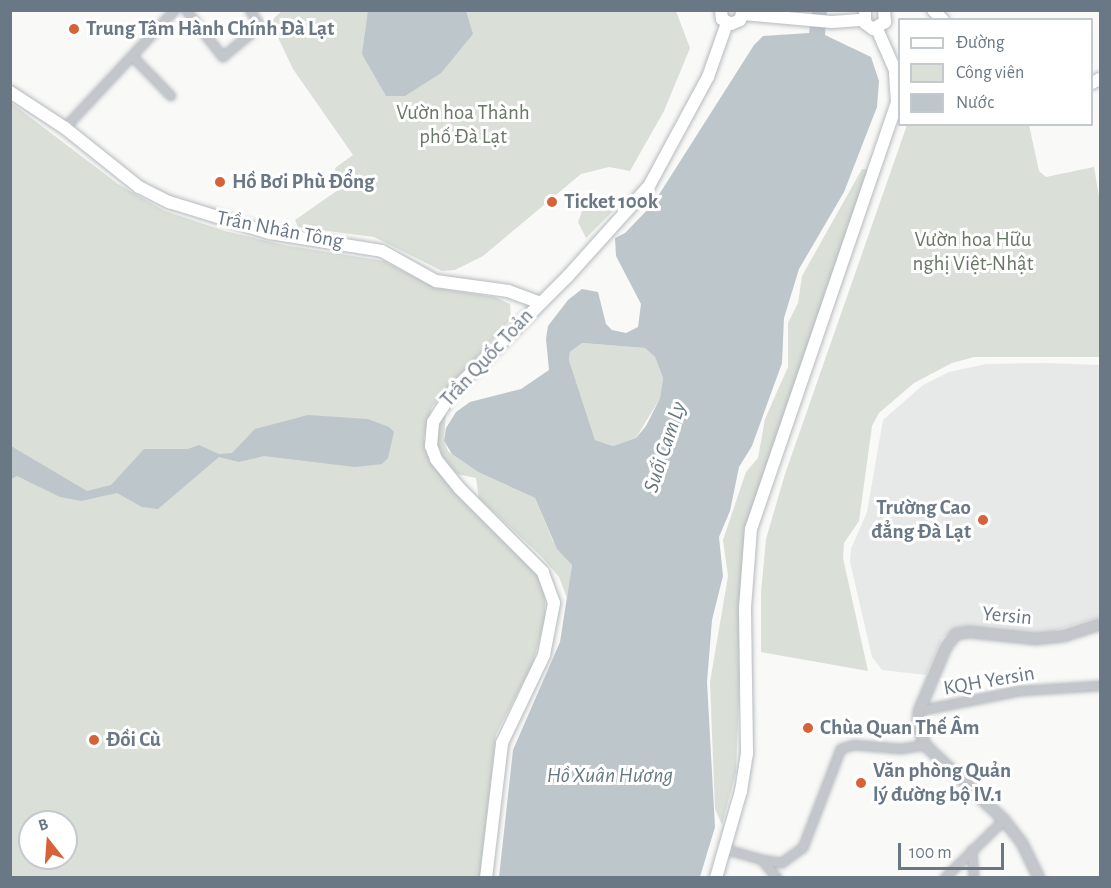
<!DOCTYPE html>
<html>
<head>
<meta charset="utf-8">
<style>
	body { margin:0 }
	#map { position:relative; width:1111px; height:888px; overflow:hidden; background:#f9f9f7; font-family:"Alegreya Sans",sans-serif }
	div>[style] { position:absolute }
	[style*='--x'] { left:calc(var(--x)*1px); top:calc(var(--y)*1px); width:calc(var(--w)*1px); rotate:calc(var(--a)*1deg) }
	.built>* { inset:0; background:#e7e8e8 }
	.green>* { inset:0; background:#dadfd8 }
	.water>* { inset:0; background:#bdc6cb }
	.roads { filter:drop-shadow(0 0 2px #b5babf) drop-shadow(0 0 2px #b5babf) }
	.minor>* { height:8px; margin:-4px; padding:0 4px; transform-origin:4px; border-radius:4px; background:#c3c6ca }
	.tertiary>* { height:10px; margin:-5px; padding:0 5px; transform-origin:5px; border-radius:5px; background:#c3c6ca }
	.secondary>* { height:12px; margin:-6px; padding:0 6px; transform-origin:6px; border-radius:6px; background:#fff }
	.dots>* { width:16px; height:16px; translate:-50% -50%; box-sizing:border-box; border:3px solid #fff; border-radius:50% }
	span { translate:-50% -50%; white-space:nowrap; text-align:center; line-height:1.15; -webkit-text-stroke:6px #fff; paint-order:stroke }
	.poi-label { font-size:21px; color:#6a7886; font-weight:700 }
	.left { translate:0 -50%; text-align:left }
	.right { translate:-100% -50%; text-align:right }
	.park-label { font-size:21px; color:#677864 }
	.street-label { font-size:21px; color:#6a7886 }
	.water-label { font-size:22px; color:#667881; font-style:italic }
	.frame { position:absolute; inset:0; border:12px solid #6a7886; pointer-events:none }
	.legend { position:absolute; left:898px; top:18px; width:195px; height:108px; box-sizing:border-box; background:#fff; border:2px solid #c3c9cf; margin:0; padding:8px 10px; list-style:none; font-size:18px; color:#6a7886 }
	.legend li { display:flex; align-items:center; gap:12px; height:30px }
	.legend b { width:30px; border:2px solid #c3c9cf }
	.north { position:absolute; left:18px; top:810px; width:60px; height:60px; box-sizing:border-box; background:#fff; border:2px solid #c3c9cf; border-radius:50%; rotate:343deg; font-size:16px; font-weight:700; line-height:24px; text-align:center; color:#6a7886 }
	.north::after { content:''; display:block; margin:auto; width:21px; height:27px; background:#d86237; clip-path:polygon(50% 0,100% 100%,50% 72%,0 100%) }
	.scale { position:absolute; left:898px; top:843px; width:106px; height:27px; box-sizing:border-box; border:3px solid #6a7886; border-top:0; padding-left:8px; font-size:18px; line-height:21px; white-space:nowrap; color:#6a7886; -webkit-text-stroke:4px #fff; paint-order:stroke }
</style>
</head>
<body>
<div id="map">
	<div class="built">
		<div style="clip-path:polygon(1046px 363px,1100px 365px,1100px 617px,1043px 634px,957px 628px,942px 638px,926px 675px,882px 670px,872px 657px,850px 562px,851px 549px,867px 512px,883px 420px,923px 385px,949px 372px,986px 364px)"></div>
	</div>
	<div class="green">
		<div style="clip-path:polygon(283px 10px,676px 11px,690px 48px,664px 111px,630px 171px,609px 167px,581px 174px,483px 256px,455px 270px,442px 271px,374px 237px,298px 227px,295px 220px,338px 190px,335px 168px,353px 155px,293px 69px,273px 27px,273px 19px)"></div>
		<div style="clip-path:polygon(evenodd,10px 102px,118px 184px,165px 211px,225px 231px,284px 245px,384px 261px,436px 288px,495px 297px,510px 304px,511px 319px,432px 407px,424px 438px,432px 463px,446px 482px,540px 577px,545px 588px,545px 620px,532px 666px,496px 734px,480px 877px,11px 877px,10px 102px,30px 822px,66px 822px,66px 858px,30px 858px,30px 822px)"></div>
		<div style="clip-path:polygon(907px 125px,1029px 125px,1039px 171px,1046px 177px,1094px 167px,1100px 202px,1100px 357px,974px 357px,952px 363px,914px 383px,879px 413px,872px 426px,859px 521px,844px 543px,843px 558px,868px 671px,761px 652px,761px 593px,766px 539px,785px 474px)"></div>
		<div style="clip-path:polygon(862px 169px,871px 170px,744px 568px,736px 772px,722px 825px,715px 809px,710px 682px,728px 576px,723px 540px,746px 472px,758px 458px,765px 419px,788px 367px,788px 323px,798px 303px,802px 276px)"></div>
		<div style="clip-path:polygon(597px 200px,614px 201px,614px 210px,586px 238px,578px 222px,582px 211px)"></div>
		<div style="clip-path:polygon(582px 343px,645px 348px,655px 357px,663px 378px,660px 398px,636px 438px,613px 446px,595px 440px,569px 360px,570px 352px)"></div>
		<div style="clip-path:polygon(446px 411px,444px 441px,448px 451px,478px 472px,535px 498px,553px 541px,572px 565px,567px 598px,559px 577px,542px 557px,479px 498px,476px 478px,457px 474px,442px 456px,436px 441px,439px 421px)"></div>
	</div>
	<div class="water">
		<div style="clip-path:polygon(368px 11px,466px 11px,473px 34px,441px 73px,405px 96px,386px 96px,362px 54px)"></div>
		<div style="clip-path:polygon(evenodd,812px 11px,827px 11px,825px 35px,871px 57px,879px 81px,877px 107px,844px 192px,799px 269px,784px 318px,782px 363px,752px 446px,739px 467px,730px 511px,719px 537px,723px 576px,712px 620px,707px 682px,715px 827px,700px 877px,499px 877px,513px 750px,560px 642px,572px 565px,557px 549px,535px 498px,478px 472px,452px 454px,444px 441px,446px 428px,456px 412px,470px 402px,521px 389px,549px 370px,546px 339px,548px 326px,568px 300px,582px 289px,598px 292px,606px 324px,612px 330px,626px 333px,638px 327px,641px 304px,616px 256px,615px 238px,625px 233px,653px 204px,754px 45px,763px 36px,809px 33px,812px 11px,582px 343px,645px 348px,655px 357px,663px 378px,660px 398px,646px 426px,636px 438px,613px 446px,595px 440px,569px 360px,570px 352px,582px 343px)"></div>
		<div style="clip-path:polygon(308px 415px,368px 419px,389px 427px,394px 432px,388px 458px,382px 464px,355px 467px,264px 456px,239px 462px,219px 457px,158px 509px,142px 507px,117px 493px,81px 501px,60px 497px,17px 476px,11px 479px,11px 446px,87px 491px,111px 485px,144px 449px,188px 449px,199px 445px,219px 454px,232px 453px,255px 429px)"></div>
	</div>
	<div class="roads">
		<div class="minor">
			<div style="--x:186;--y:10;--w:60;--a:51.8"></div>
			<div style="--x:223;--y:57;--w:48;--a:-40"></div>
			<div style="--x:260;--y:26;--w:19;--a:-122"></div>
			<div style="--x:134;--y:58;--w:53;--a:45.8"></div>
			<div style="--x:65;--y:128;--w:161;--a:-47"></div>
			<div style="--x:919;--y:711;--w:103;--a:-11.2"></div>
			<div style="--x:1020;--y:691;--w:80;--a:-3.6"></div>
			<div style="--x:724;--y:849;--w:40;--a:16"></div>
			<div style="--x:762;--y:860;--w:23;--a:50"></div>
			<div style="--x:972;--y:850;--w:28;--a:86"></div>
			<div style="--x:762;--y:860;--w:20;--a:9"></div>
			<div style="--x:782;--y:863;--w:26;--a:-36"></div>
			<div style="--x:803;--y:848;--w:106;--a:-69"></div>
			<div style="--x:841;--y:749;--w:14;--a:-17"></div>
			<div style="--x:854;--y:745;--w:47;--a:4.9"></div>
			<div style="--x:901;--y:749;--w:24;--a:-9"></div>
			<div style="--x:945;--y:878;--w:83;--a:-44.5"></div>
		</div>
		<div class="tertiary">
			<div style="--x:1039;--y:878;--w:39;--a:-116"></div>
			<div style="--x:1022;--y:843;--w:29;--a:-128"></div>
			<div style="--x:1004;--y:820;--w:109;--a:-136.5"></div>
			<div style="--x:925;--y:745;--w:21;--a:-109"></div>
			<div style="--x:918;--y:725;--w:14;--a:-86"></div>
			<div style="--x:919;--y:711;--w:69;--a:-67.1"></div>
			<div style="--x:946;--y:647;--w:16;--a:-52"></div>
			<div style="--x:956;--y:634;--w:13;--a:-9"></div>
			<div style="--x:969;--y:632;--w:67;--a:6"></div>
			<div style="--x:1036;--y:639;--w:28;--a:-6"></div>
			<div style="--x:1064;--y:636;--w:38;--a:-18"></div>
		</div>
		<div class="secondary">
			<div style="--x:721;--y:10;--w:9;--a:84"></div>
			<div style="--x:722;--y:19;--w:10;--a:29"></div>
			<div style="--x:731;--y:24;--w:10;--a:-24"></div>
			<div style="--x:740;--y:20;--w:10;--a:-73"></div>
			<div style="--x:865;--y:10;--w:13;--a:90"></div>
			<div style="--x:865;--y:23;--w:10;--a:37"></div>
			<div style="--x:873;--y:29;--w:14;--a:-30"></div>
			<div style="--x:885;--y:22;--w:12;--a:-95"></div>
			<div style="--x:933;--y:10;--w:14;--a:45"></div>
			<div style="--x:743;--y:14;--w:89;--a:5.1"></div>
			<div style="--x:832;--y:22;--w:31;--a:-4"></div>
			<div style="--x:1092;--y:83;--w:9;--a:-27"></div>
			<div style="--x:10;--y:92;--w:66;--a:33.2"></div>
			<div style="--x:65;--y:128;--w:95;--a:38.6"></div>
			<div style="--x:139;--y:187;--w:34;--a:27"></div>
			<div style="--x:169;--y:202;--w:106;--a:17.1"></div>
			<div style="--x:270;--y:233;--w:113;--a:9.1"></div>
			<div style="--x:382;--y:251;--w:62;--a:29.1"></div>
			<div style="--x:436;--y:281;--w:73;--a:7.9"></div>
			<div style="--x:508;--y:291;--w:33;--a:20"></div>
			<div style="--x:486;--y:878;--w:136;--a:-83.2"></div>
			<div style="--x:502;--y:743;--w:98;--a:-64.5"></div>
			<div style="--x:544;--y:655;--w:53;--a:-79.1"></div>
			<div style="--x:554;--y:603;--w:33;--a:-110"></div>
			<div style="--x:543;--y:572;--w:117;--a:-135"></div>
			<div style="--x:460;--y:489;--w:38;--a:-129"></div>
			<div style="--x:436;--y:459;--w:14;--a:-111"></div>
			<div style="--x:431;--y:446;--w:24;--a:-85"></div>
			<div style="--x:433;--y:422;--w:38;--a:-57"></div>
			<div style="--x:454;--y:390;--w:161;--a:-45"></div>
			<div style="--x:568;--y:276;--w:121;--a:-48"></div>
			<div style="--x:649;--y:186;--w:124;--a:-61.6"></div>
			<div style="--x:708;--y:77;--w:57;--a:-70.6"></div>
			<div style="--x:716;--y:878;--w:91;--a:-74"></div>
			<div style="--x:741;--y:791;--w:38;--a:-81"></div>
			<div style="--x:747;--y:753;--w:145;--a:-90.8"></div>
			<div style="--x:745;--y:608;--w:79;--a:-85.7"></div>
			<div style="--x:751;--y:529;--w:451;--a:-71.1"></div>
			<div style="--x:897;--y:102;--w:32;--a:-94"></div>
			<div style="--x:895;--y:70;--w:45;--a:-113.7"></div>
		</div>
	</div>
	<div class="dots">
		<div style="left:74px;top:29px;background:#d86237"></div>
		<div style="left:220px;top:182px;background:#d86237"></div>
		<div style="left:552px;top:202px;background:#d86237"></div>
		<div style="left:983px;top:520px;background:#d86237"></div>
		<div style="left:808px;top:728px;background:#d86237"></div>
		<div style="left:94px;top:740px;background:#d86237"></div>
		<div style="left:861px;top:783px;background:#d86237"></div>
	</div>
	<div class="poi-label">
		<span class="left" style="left:86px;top:29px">Trung Tâm Hành Chính Đà Lạt</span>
		<span class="left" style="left:232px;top:182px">Hồ Bơi Phù Đổng</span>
		<span class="left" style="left:564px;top:202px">Ticket 100k</span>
		<span class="right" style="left:971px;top:520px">Trường Cao<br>đẳng Đà Lạt</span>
		<span class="left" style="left:820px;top:728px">Chùa Quan Thế Âm</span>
		<span class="left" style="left:106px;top:740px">Đồi Cù</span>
		<span class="left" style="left:873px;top:783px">Văn phòng Quản<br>lý đường bộ IV.1</span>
	</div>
	<div class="park-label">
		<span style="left:463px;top:125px">Vườn hoa Thành<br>phố Đà Lạt</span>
		<span style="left:973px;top:252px">Vườn hoa Hữu<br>nghị Việt-Nhật</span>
	</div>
	<div class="street-label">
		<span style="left:280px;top:230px;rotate:11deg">Trần Nhân Tông</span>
		<span style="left:487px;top:358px;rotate:-47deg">Trần Quốc Toản</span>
		<span style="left:1007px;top:616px;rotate:5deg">Yersin</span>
		<span style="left:989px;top:681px;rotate:-10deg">KQH Yersin</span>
	</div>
	<div class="water-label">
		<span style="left:665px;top:447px;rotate:-72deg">Suối Cam Ly</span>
		<span style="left:610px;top:776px">Hồ Xuân Hương</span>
	</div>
	<div class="frame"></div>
	<ul class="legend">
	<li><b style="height:8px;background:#fff"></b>Đường</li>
	<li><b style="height:16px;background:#dadfd8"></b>Công viên</li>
	<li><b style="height:16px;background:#bdc6cb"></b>Nước</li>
	</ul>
	<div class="north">B</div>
	<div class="scale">100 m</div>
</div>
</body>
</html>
